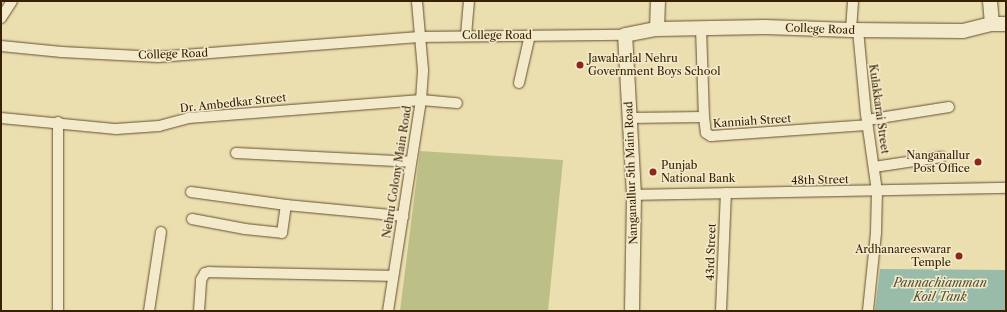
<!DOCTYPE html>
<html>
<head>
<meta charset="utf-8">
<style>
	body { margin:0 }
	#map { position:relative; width:1007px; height:312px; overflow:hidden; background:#ebdeaf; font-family:"Libre Caslon Text",serif }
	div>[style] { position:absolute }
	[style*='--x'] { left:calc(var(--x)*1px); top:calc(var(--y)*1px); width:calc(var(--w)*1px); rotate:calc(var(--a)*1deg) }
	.green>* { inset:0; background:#bdc086 }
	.water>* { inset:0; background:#98bca9 }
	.roads { filter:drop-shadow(0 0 1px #65502d) drop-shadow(0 0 1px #65502d) }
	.street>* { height:10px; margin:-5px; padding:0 5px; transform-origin:5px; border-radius:5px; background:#f2eacb }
	.secondary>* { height:14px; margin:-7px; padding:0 7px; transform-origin:7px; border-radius:7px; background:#f2eacb }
	.dots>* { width:11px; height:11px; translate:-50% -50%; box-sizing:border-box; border:2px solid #f2eacb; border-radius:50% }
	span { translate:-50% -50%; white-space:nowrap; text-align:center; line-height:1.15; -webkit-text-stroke:3px #f2eacb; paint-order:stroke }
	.street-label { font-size:11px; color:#382102 }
	.poi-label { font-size:11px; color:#382102 }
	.left { translate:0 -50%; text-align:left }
	.right { translate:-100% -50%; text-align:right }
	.water-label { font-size:12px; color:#555034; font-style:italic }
	.frame { position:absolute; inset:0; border:2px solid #382102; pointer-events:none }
</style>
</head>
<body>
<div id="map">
	<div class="green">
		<div style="clip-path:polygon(420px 151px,563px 160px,548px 311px,400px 311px)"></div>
	</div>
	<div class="water">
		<div style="clip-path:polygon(880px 269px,1006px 270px,1006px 311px,875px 311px)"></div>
	</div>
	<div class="roads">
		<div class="street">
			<div style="--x:1;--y:18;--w:20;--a:-57"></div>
			<div style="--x:701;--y:28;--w:89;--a:88.1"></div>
			<div style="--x:851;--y:30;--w:29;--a:-86"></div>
			<div style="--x:858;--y:30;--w:84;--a:84.6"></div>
			<div style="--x:866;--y:114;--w:78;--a:81.9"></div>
			<div style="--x:877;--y:191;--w:42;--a:91.4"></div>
			<div style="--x:876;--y:233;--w:78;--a:95.9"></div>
			<div style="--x:466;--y:35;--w:34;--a:-85"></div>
			<div style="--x:1;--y:46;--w:61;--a:5.6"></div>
			<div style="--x:62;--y:52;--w:96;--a:3"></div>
			<div style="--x:158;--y:57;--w:262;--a:-4.4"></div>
			<div style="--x:419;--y:37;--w:206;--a:-0.6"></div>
			<div style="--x:519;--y:83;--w:49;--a:-77.1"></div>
			<div style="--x:1;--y:118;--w:116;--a:5.5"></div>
			<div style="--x:116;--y:129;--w:43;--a:-4"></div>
			<div style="--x:159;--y:126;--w:30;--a:-15"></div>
			<div style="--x:188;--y:118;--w:234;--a:-4.4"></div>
			<div style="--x:421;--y:100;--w:36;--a:5"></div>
			<div style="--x:630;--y:118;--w:74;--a:-0.8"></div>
			<div style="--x:704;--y:117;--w:16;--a:83"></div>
			<div style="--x:706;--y:133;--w:6;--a:31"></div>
			<div style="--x:711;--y:136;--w:156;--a:-4"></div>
			<div style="--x:867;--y:120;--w:83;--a:-9"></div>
			<div style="--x:58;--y:122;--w:189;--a:90"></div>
			<div style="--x:236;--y:153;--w:175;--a:2.9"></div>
			<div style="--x:874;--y:167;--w:68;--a:-8.5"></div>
			<div style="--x:191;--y:192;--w:96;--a:7.8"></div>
			<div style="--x:286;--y:205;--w:118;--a:5.4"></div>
			<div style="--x:634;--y:195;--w:372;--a:-1.1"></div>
			<div style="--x:192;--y:219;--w:54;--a:10.7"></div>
			<div style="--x:245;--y:229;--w:37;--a:6"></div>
			<div style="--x:282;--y:233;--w:28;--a:-82"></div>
			<div style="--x:149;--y:311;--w:80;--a:-81.4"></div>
			<div style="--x:199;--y:311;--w:31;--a:-86"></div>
			<div style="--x:201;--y:280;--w:8;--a:-60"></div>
			<div style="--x:205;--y:273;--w:4;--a:-14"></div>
			<div style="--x:209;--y:272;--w:184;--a:1.2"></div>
			<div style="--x:388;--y:311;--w:214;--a:-81.1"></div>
			<div style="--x:421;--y:100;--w:30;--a:-86"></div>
			<div style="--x:423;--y:70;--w:69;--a:-95"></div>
			<div style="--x:721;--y:311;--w:118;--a:-87.6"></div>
		</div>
		<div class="secondary">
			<div style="--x:990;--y:1;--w:23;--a:85"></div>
			<div style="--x:657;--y:29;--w:28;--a:-88"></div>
			<div style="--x:632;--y:311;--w:116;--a:-89"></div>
			<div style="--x:634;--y:195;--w:160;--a:-93.2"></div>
			<div style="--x:625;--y:35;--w:33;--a:-11"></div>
			<div style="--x:657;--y:29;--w:108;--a:-1.1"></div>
			<div style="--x:765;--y:27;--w:86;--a:2"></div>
			<div style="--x:851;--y:30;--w:112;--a:0.5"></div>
			<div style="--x:963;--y:31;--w:30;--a:-14"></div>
			<div style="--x:992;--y:24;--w:14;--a:0"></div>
		</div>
	</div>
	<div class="dots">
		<div style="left:580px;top:65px;background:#8f2418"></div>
		<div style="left:978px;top:162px;background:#8f2418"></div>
		<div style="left:653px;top:172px;background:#8f2418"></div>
		<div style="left:959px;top:256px;background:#8f2418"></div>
	</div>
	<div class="street-label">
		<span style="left:820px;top:29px;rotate:2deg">College Road</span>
		<span style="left:497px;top:35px">College Road</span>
		<span style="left:173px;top:54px;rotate:-2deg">College Road</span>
		<span style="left:233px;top:103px;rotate:-6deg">Dr. Ambedkar Street</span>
		<span style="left:879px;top:109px;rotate:82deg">Kulakkarai Street</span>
		<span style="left:752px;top:121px;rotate:-4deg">Kanniah Street</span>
		<span style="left:397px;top:172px;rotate:-81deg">Nehru Colony Main Road</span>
		<span style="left:631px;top:173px;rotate:-92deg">Nanganallur 5th Main Road</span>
		<span style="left:820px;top:180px;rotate:-1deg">48th Street</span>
		<span style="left:711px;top:252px;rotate:-88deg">43rd Street</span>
	</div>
	<div class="poi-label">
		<span class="left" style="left:588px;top:65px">Jawaharlal Nehru<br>Government Boys School</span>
		<span class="right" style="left:970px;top:162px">Nanganallur<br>Post Office</span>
		<span class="left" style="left:661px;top:172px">Punjab<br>National Bank</span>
		<span class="right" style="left:951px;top:256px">Ardhanareeswarar<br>Temple</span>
	</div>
	<div class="water-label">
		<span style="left:940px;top:290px">Pannachiamman<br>Koil Tank</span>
	</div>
	<div class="frame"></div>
</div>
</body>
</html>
